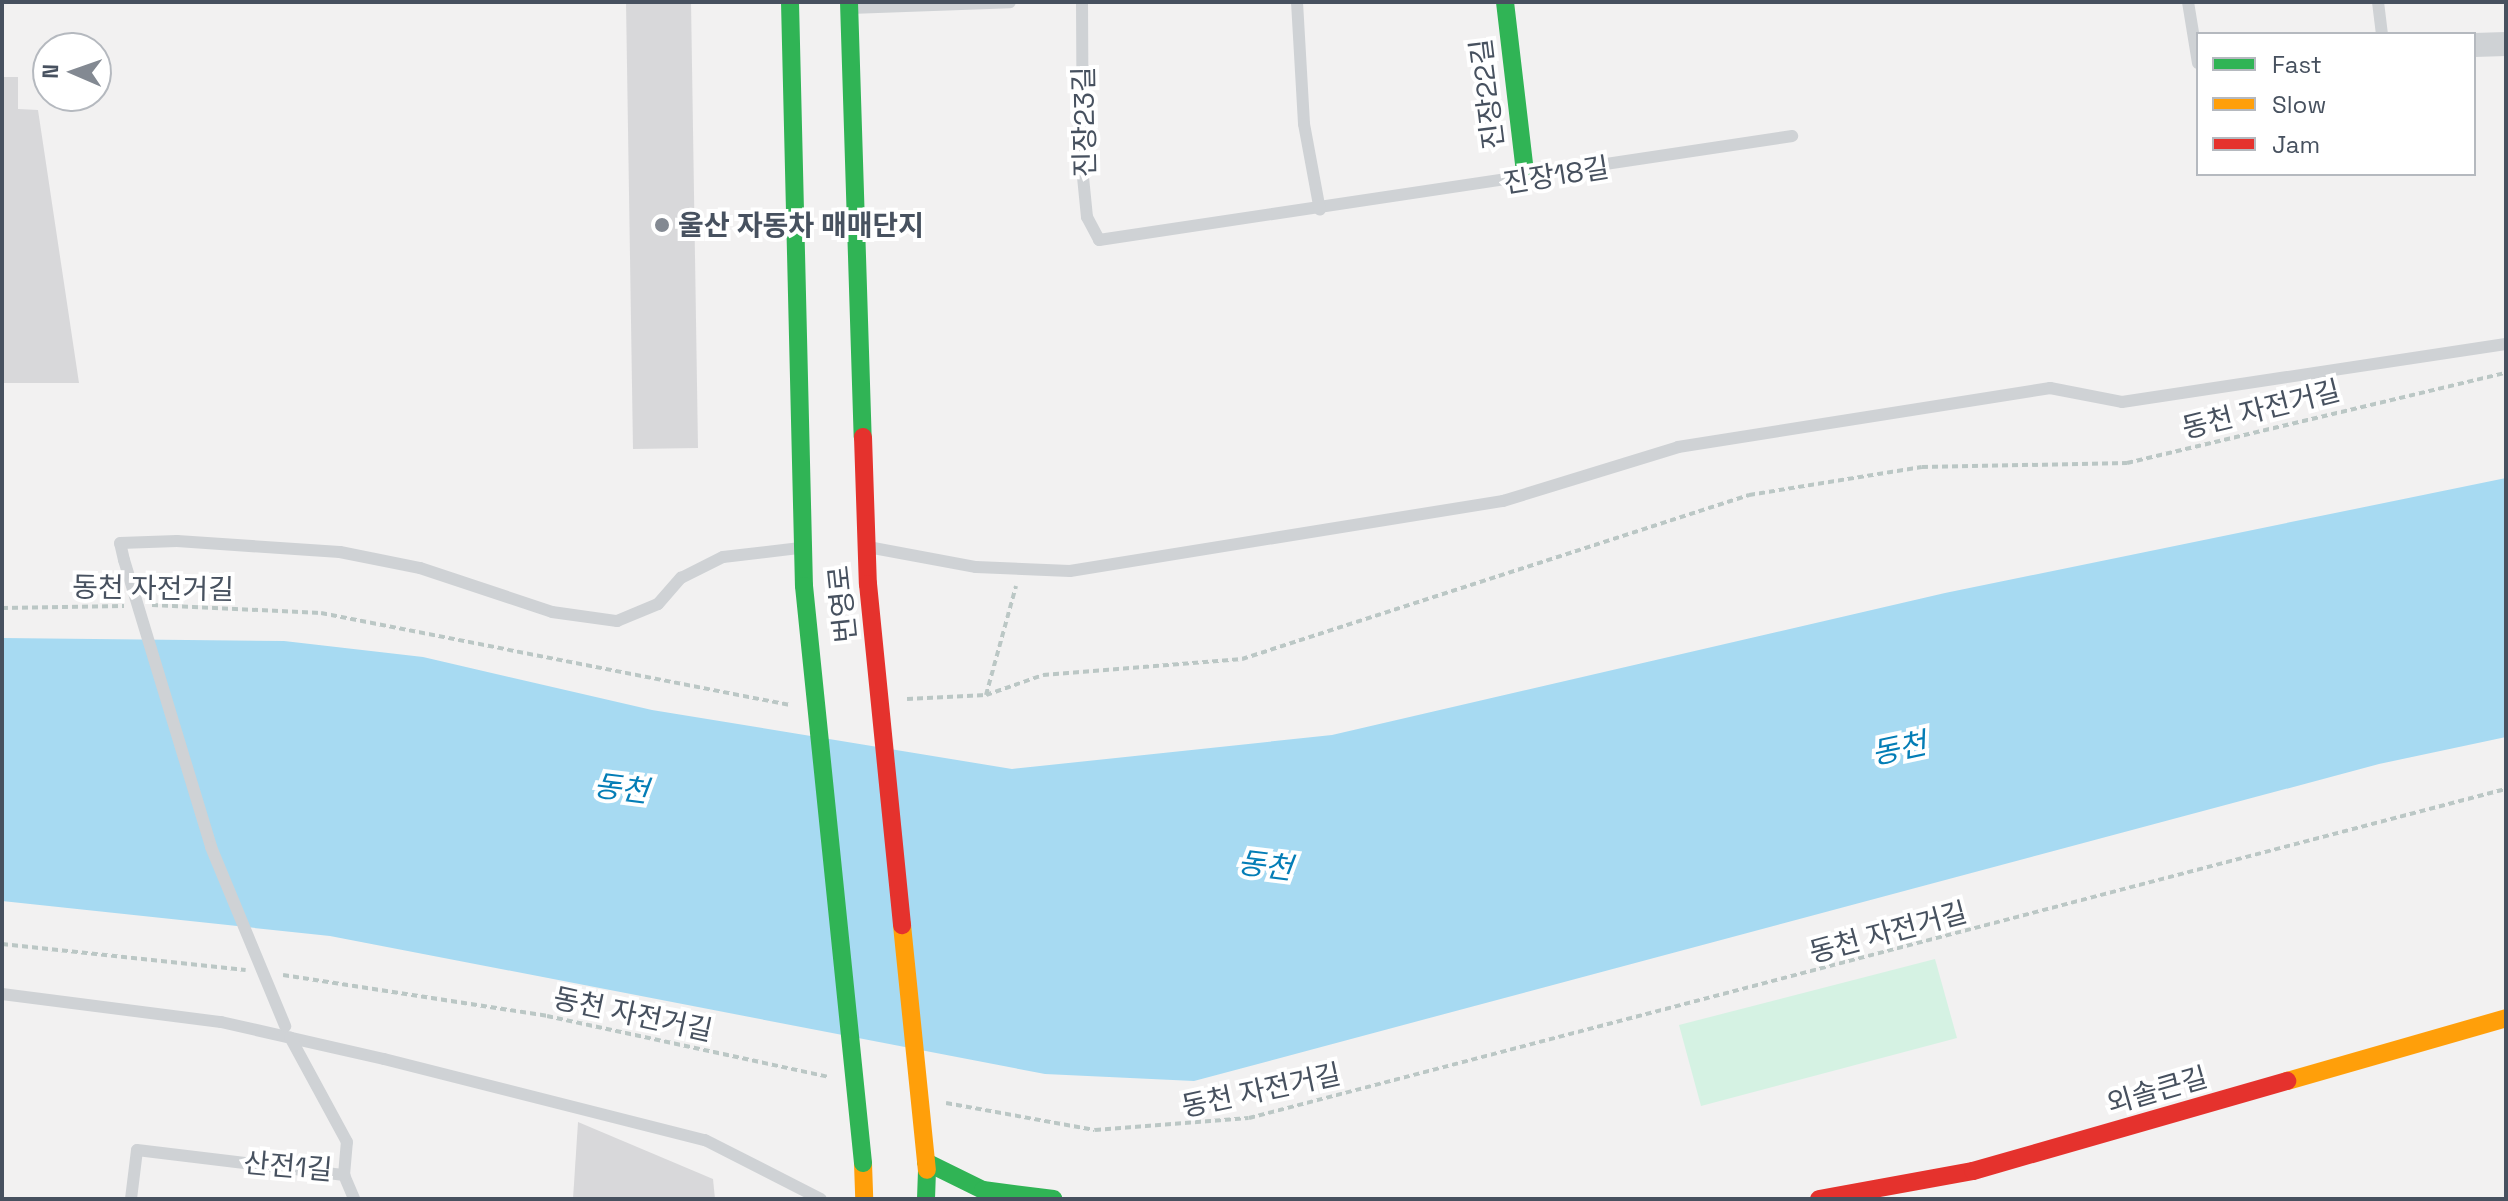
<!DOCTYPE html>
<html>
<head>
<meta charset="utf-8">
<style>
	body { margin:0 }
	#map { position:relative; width:2508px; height:1201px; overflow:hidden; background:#f2f1f1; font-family:"Space Grotesk","Noto Sans KR",sans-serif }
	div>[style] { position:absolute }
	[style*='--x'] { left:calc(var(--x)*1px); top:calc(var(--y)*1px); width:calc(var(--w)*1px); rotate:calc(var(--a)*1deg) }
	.green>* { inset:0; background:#d5f2e3 }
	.water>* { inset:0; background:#a7daf2 }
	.building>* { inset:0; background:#d8d8da }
	.path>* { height:4px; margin-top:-2px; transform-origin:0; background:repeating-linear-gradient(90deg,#bbc7c5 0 6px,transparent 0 10px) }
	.lane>* { height:12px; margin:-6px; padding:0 6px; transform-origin:6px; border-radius:6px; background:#cfd2d5 }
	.street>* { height:24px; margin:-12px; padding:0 12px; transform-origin:12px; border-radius:12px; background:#cfd2d5 }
	.fast>* { height:18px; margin:-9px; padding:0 9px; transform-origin:9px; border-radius:9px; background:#30b455 }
	.slow>* { height:18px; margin:-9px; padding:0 9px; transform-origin:9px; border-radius:9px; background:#ff9f0a }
	.jam>* { height:18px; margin:-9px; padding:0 9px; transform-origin:9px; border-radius:9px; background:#e5322d }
	.lane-bridge>* { height:12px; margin:-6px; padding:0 6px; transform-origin:6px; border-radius:6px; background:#cfd2d5 }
	.fast-bridge>* { height:18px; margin:-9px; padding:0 9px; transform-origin:9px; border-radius:9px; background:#30b455 }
	.slow-bridge>* { height:18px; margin:-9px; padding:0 9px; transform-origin:9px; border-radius:9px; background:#ff9f0a }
	.jam-bridge>* { height:18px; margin:-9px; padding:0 9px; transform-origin:9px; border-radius:9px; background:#e5322d }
	.dots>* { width:22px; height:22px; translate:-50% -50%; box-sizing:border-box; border:4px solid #fff; border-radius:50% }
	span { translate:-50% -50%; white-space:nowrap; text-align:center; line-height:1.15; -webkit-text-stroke:8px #fff; paint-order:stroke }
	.street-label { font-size:28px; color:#47515f }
	.poi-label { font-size:28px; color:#47515f; font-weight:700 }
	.left { translate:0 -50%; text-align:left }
	.water-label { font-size:30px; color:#037db6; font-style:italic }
	.frame { position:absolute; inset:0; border:4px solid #47515f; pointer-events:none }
	.legend { position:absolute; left:2196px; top:32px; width:280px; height:144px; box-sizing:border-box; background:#fff; border:2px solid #b5b9bf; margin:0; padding:10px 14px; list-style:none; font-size:24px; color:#47515f }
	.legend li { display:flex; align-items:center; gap:16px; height:40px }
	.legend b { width:40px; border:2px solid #b5b9bf }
	.north { position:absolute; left:32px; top:32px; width:80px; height:80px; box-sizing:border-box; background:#fff; border:2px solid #b5b9bf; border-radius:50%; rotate:272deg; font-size:22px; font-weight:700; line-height:32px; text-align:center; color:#47515f }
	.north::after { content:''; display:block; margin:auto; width:28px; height:36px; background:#838992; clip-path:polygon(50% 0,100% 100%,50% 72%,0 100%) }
</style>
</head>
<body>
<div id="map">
	<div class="green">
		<div style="clip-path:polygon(1935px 959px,1957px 1038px,1701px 1106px,1679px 1025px)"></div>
	</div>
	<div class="water">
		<div style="clip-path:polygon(2506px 478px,2506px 737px,2379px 764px,1194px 1081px,1045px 1074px,330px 936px,2px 901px,2px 638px,284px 641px,423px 657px,652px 710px,1012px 769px,1332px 735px,1945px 593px)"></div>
	</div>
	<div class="building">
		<div style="clip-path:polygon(626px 2px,691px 2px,698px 448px,633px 449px)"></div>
		<div style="clip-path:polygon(2px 77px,18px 77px,18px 109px,38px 110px,79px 383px,2px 383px)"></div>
		<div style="clip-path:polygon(578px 1122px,713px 1179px,715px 1199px,573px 1199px)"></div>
	</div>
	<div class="path">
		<div style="--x:152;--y:605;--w:169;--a:2.7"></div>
		<div style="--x:321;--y:613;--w:478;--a:11.1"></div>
		<div style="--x:2;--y:608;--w:122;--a:-0.9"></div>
		<div style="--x:986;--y:695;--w:113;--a:-74.6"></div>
		<div style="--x:907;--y:699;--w:79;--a:-2.9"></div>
		<div style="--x:986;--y:695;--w:60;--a:-19.3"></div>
		<div style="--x:1043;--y:675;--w:200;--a:-4.6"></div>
		<div style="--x:1242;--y:659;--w:533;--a:-17.92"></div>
		<div style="--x:1749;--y:495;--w:175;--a:-9.2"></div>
		<div style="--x:1922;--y:467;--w:205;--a:-1.1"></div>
		<div style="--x:2127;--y:463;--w:390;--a:-13.4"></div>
		<div style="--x:2;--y:944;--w:245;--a:6.1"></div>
		<div style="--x:283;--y:975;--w:267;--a:8.8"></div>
		<div style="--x:547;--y:1016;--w:288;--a:12.2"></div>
		<div style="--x:946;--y:1103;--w:151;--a:10.3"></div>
		<div style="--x:1095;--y:1130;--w:154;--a:-4.5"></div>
		<div style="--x:1249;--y:1118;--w:1299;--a:-14.67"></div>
	</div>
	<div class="lane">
		<div style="--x:1082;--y:2;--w:175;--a:89.7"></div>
		<div style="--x:1083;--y:177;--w:40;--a:84.3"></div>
		<div style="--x:1087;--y:217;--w:26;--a:62"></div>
		<div style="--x:1099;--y:240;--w:701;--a:-8.53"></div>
		<div style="--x:1297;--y:2;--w:122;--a:86.7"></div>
		<div style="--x:1304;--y:124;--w:87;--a:79.5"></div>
		<div style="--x:2188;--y:2;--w:62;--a:80.7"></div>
		<div style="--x:2378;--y:2;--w:32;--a:83"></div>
		<div style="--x:850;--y:8;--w:160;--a:-2.1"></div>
		<div style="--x:868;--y:547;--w:110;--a:10.5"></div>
		<div style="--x:976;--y:567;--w:94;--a:2.4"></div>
		<div style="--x:1070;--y:571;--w:439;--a:-9.2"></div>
		<div style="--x:1503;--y:501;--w:183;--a:-17.1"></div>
		<div style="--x:1678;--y:447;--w:377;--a:-9"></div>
		<div style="--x:2050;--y:388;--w:73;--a:11"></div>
		<div style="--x:2122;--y:402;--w:388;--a:-8.6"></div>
		<div style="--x:124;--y:560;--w:17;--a:-103"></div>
		<div style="--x:120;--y:543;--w:57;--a:-2"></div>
		<div style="--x:177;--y:541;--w:163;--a:3.9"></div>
		<div style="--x:340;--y:552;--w:82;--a:11.3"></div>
		<div style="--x:420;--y:568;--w:139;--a:18.4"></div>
		<div style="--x:552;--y:612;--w:66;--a:7.9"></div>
		<div style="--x:617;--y:621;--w:44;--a:-22.5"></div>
		<div style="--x:658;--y:604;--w:35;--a:-49"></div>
		<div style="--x:681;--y:578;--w:47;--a:-26.6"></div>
		<div style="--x:723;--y:557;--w:78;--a:-6.7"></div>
		<div style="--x:2;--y:994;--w:221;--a:7.3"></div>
		<div style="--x:221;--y:1022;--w:167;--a:12.8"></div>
		<div style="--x:384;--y:1059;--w:331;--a:14.2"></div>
		<div style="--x:705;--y:1140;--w:130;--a:27"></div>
		<div style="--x:344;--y:1175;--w:26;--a:67"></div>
		<div style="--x:131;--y:1199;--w:49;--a:-83"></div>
		<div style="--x:137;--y:1150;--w:209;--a:6.9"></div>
		<div style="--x:344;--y:1175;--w:33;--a:-85"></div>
		<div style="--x:347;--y:1142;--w:119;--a:-118.5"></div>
	</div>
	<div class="street">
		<div style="--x:2474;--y:45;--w:32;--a:-2"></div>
	</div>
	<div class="fast">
		<div style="--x:790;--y:2;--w:584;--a:88.63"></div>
		<div style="--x:849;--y:2;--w:435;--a:88.2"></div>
		<div style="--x:1505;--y:2;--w:179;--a:83.3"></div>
		<div style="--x:926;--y:1162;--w:64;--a:26.2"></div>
		<div style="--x:983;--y:1190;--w:71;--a:7.3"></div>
		<div style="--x:926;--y:1199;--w:29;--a:-88"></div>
	</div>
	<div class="slow">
		<div style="--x:2287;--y:1081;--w:228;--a:-16"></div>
		<div style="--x:863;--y:1163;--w:36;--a:88"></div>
	</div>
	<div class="jam">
		<div style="--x:863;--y:437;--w:147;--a:88.1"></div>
		<div style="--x:1819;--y:1199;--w:157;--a:-10.3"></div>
		<div style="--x:1973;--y:1171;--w:327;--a:-16"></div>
	</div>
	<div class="lane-bridge">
		<div style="--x:124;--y:560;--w:300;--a:73.1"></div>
		<div style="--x:211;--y:847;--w:194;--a:67.5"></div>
	</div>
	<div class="fast-bridge">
		<div style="--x:804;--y:586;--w:580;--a:84.16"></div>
	</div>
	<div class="slow-bridge">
		<div style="--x:902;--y:925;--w:246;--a:84.2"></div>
	</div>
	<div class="jam-bridge">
		<div style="--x:868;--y:584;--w:343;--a:84.3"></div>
	</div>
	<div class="dots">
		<div style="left:662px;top:225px;background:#838992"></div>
	</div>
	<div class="street-label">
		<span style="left:1487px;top:94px;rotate:-97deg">진장22길</span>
		<span style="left:1084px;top:122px;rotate:-91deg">진장23길</span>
		<span style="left:1556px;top:175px;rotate:-9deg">진장18길</span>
		<span style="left:2261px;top:409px;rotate:-14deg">동천 자전거길</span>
		<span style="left:153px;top:588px;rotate:1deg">동천 자전거길</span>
		<span style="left:842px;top:604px;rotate:-96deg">번영로</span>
		<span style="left:1888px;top:932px;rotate:-15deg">동천 자전거길</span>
		<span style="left:633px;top:1014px;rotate:12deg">동천 자전거길</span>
		<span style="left:1261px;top:1090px;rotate:-12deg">동천 자전거길</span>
		<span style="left:2157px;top:1090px;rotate:-16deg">외솔큰길</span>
		<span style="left:288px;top:1166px;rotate:5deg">산전1길</span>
	</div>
	<div class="poi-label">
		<span class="left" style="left:678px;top:225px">울산 자동차 매매단지</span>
	</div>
	<div class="water-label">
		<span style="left:1899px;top:749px;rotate:-12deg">동천</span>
		<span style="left:621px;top:789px;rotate:7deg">동천</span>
		<span style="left:1265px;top:866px;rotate:7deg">동천</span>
	</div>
	<div class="frame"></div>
	<ul class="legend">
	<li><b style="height:10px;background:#30b455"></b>Fast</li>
	<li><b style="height:10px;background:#ff9f0a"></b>Slow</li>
	<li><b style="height:10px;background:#e5322d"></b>Jam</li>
	</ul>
	<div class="north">N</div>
</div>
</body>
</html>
